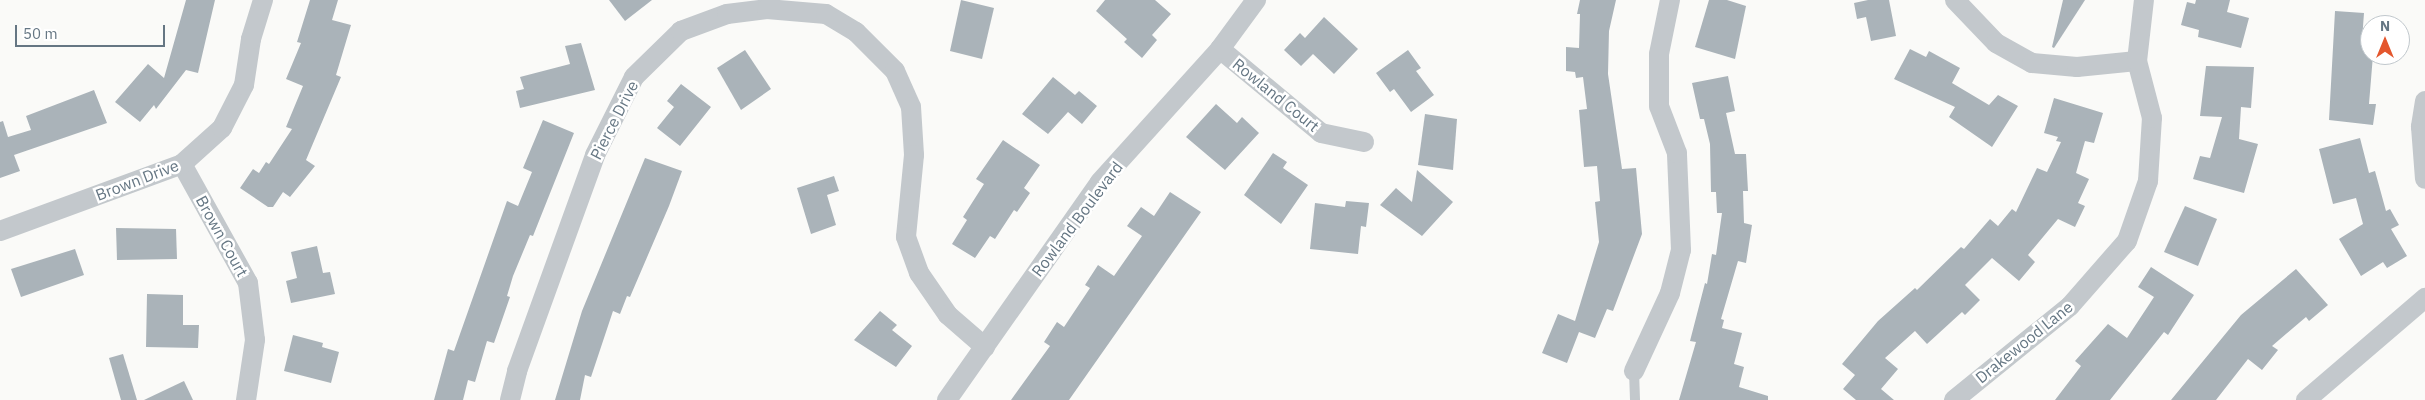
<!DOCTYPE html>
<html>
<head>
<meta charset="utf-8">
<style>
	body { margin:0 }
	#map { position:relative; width:2425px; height:400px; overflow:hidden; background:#fafaf8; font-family:"IBM Plex Sans",sans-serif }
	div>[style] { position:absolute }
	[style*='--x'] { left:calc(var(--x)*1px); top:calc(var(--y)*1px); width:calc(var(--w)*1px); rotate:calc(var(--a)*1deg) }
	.building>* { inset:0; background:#aab3b9 }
	.lane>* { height:10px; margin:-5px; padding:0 5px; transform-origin:5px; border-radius:5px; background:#c3c8cc }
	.street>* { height:20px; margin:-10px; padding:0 10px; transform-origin:10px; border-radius:10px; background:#c3c8cc }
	span { translate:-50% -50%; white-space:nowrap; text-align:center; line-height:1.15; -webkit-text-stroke:5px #fff; paint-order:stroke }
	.street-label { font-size:16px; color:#657683 }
	.north { position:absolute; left:2360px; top:15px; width:50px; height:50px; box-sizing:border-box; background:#fff; border:1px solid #c1c8cd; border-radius:50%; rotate:0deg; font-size:14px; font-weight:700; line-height:20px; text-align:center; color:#657683 }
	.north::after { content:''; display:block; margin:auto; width:18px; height:22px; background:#e4572e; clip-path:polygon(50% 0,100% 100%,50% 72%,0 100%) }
	.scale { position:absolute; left:15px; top:25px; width:150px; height:22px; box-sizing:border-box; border:2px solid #657683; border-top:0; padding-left:6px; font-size:15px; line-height:18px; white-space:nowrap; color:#657683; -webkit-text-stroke:4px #fff; paint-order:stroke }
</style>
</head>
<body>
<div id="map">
	<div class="building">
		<div style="clip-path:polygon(186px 0,215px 0,198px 73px,186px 70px,156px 109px,154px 105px,140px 122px,115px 102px,148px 64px,164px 78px)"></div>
		<div style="clip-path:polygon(310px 0,338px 0,332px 20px,351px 25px,336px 75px,341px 77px,306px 160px,315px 166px,290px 197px,283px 192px,273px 207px,268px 207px,240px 188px,253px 169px,259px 173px,266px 162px,269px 164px,292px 129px,286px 127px,303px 86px,286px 79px,301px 43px,297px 42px)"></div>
		<div style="clip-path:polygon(609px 0,652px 0,625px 21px)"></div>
		<div style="clip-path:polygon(961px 0,994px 8px,982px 59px,950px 51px)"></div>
		<div style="clip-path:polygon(1105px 0,1155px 0,1171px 14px,1152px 35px,1157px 40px,1142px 58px,1124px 42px,1127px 39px,1096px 11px)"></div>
		<div style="clip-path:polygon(1580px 0,1616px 0,1609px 31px,1608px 74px,1622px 169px,1636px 168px,1642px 234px,1613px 311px,1607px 309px,1595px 338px,1579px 332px,1567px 363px,1542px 353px,1558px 314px,1575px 321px,1599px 242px,1595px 202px,1600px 201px,1597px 166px,1584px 167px,1579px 110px,1587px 109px,1583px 77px,1576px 78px,1575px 72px,1566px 71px,1566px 47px,1579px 48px,1580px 14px,1577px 14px)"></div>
		<div style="clip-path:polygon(1709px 0,1727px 0,1746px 6px,1735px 59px,1695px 47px)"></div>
		<div style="clip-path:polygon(1868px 0,1889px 0,1896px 36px,1871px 41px,1866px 17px,1857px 19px,1854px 3px)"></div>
		<div style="clip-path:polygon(2063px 0,2085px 0,2054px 48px,2052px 47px)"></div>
		<div style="clip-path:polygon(2196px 0,2230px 0,2227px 12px,2249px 18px,2241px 48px,2198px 37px,2199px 30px,2181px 25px,2187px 2px,2195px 4px)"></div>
		<div style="clip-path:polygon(2335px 11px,2364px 13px,2362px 40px,2370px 41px,2370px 55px,2373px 55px,2369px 104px,2376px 104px,2373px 125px,2329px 120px)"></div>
		<div style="clip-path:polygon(1324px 17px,1358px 49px,1334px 74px,1313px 54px,1301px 66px,1284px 50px,1300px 33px,1305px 38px)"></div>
		<div style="clip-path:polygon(581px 43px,595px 90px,520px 108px,516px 91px,524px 89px,520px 77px,570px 64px,565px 46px)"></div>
		<div style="clip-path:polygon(1910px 49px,1926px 57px,1929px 51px,1960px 68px,1952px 83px,1989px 105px,1998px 95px,2018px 106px,1992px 147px,1949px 117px,1955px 107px,1894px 79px)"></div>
		<div style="clip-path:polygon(745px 50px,771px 89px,741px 110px,717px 68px)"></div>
		<div style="clip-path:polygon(1408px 50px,1421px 68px,1416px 71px,1434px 95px,1411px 112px,1394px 89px,1390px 92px,1376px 73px)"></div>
		<div style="clip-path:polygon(2206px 66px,2254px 67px,2251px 108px,2241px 107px,2239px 139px,2258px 144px,2244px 193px,2193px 179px,2200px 156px,2210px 158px,2222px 117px,2200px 116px)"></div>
		<div style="clip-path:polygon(1728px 76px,1735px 111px,1726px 113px,1735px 154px,1746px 154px,1748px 191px,1743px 191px,1744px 223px,1752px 225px,1746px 263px,1738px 261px,1721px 319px,1724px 320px,1722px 328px,1742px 333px,1734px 364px,1744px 367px,1739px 387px,1768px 396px,1768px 400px,1679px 400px,1696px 342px,1690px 341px,1705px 283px,1707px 284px,1712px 254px,1716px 255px,1722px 213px,1717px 213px,1716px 192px,1711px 192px,1710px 144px,1704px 119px,1700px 119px,1692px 83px)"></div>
		<div style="clip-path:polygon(1053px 77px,1075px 95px,1079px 91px,1097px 106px,1082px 124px,1068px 112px,1048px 134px,1022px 114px)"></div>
		<div style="clip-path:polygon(681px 84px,711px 107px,680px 146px,657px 128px,674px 107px,667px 101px)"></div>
		<div style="clip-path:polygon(94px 90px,107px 123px,14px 155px,20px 171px,0 178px,0 122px,3px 121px,8px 137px,31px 130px,26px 116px)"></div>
		<div style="clip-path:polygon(2054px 98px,2103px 113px,2094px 143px,2085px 141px,2076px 173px,2089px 179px,2078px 203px,2085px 206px,2075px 227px,2058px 219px,2028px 255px,2035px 262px,2019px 281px,1992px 258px,1965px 285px,1980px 300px,1965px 315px,1962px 312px,1927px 344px,1915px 331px,1885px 358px,1898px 369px,1881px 389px,1894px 400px,1856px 400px,1843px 389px,1855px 375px,1842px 364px,1878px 321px,1915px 288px,1917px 290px,1961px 247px,1964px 249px,1990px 219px,1998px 226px,2012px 209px,2016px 212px,2037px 168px,2047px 172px,2061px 142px,2056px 141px,2058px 137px,2044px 133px)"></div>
		<div style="clip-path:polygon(1216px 104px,1237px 123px,1242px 117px,1259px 133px,1225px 170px,1186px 137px)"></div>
		<div style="clip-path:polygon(1425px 114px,1457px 119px,1453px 170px,1418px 165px)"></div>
		<div style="clip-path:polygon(543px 120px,574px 133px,533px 236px,530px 235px,513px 276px,507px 296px,510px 297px,494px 343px,487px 341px,475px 382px,468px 380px,463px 400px,434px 400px,448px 349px,454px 351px,507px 201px,518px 206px,532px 172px,523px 168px)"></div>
		<div style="clip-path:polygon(2360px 138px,2369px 173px,2375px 171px,2386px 211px,2390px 209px,2399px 225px,2391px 229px,2407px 256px,2387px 268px,2383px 262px,2361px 276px,2339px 239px,2363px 224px,2356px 198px,2333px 204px,2319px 149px)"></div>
		<div style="clip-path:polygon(1003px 140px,1040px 165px,1024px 188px,1030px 193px,1017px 212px,1014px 210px,995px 239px,990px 236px,975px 258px,952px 244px,967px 220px,963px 217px,984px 184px,976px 179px)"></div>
		<div style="clip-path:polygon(1273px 153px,1287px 162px,1283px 168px,1308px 185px,1281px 224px,1244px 195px)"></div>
		<div style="clip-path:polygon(645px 158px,682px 171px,669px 206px,630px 297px,627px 296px,620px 314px,613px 311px,591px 377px,585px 375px,580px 400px,555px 400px,582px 311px)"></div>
		<div style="clip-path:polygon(1417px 170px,1453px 202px,1422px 236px,1380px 205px,1396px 188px,1412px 202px)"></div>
		<div style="clip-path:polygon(834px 176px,839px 191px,827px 195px,836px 225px,811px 234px,797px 188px)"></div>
		<div style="clip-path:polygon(1170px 192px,1201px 212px,1069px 400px,1011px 400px,1050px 346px,1044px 342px,1057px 322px,1064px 327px,1090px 288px,1085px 285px,1098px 265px,1114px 276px,1142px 236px,1127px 226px,1141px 207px,1154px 216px)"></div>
		<div style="clip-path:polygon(1346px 201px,1369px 203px,1366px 227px,1361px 226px,1358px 254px,1310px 249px,1315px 203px,1345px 207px)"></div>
		<div style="clip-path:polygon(2185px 206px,2217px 219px,2198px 266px,2164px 252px)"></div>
		<div style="clip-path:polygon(116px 228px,176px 229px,177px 259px,117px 260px)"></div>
		<div style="clip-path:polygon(317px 246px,323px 273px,330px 272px,335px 294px,291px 303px,286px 281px,297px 278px,291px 252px)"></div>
		<div style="clip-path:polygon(75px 249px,84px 275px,21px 297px,11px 269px)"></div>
		<div style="clip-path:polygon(2151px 267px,2194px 295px,2168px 335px,2164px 332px,2110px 400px,2055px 400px,2081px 366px,2075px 361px,2108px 324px,2127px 338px,2154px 297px,2138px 287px)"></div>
		<div style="clip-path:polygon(2296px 269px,2328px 305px,2309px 321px,2306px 317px,2272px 346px,2278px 350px,2262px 370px,2248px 359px,2216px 400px,2171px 400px,2241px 315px)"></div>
		<div style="clip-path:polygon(147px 294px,183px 295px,183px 325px,199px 325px,198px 348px,146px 347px)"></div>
		<div style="clip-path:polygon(880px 311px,897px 325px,892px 330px,912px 346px,896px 367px,854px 340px)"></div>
		<div style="clip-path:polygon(293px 335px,323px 343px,322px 347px,339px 352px,331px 383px,284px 371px)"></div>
		<div style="clip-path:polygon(123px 354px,137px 400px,121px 400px,109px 358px)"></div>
		<div style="clip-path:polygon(184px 381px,193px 400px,144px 400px)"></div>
	</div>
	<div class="lane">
		<div style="--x:1634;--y:371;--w:29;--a:88"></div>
	</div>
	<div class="street">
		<div style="--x:1955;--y:0;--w:59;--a:46.4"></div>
		<div style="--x:1996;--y:43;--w:41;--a:29.1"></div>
		<div style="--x:2032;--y:63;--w:45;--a:5.1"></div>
		<div style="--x:2077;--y:67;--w:60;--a:-5.7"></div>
		<div style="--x:1220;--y:49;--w:131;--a:39.7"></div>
		<div style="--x:1321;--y:133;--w:44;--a:11.8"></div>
		<div style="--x:2425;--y:101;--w:26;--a:99"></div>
		<div style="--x:2421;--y:127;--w:52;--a:85.6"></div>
		<div style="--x:182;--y:164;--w:136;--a:61"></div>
		<div style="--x:248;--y:283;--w:57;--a:83"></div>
		<div style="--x:255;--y:340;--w:61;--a:98.5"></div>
		<div style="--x:0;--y:231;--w:194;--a:-20.2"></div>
		<div style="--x:182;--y:164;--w:54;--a:-42"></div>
		<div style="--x:222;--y:128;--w:48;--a:-62.9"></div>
		<div style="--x:244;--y:85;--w:47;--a:-81.3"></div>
		<div style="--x:251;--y:39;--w:41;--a:-72.9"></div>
		<div style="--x:1634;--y:371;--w:86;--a:-65.2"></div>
		<div style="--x:1670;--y:293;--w:44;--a:-75.7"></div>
		<div style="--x:1681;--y:250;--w:97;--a:-92.4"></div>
		<div style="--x:1677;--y:153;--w:50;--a:-111"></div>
		<div style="--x:1659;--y:106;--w:52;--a:-90"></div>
		<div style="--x:1659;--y:54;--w:55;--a:-78.5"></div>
		<div style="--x:510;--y:400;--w:30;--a:-76"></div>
		<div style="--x:517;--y:371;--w:230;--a:-70.1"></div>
		<div style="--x:595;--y:155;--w:87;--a:-63.4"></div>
		<div style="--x:634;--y:77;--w:66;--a:-44.4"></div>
		<div style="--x:681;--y:31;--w:49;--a:-20.3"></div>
		<div style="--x:727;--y:14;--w:40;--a:-7.1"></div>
		<div style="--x:767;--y:9;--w:59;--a:4.8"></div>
		<div style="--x:826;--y:14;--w:35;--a:31"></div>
		<div style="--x:856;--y:32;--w:55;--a:45"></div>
		<div style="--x:895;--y:71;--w:39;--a:66"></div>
		<div style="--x:911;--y:107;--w:48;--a:86.4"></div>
		<div style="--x:914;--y:155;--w:82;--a:95.6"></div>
		<div style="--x:906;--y:237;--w:38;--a:70"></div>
		<div style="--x:919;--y:273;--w:51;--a:55.4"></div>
		<div style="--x:948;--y:315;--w:49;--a:40.9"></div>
		<div style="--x:947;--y:400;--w:266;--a:-54.9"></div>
		<div style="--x:1100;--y:182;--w:179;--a:-47.9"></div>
		<div style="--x:1220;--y:49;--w:61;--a:-53.7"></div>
		<div style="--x:1954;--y:400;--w:149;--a:-39"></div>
		<div style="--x:2070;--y:306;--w:86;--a:-48.8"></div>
		<div style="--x:2127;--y:241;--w:64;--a:-70.7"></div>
		<div style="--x:2148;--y:181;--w:63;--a:-86.4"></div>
		<div style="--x:2152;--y:118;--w:59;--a:-104.7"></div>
		<div style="--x:2137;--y:61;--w:61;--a:-83.5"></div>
		<div style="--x:2306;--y:400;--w:157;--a:-40.6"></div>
	</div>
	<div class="street-label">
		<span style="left:1276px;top:95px;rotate:39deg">Rowland Court</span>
		<span style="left:614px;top:120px;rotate:-63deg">Pierce Drive</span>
		<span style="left:137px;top:180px;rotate:-21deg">Brown Drive</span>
		<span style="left:1077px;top:219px;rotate:-53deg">Rowland Boulevard</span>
		<span style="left:222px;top:236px;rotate:61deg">Brown Court</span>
		<span style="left:2024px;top:342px;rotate:-39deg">Drakewood Lane</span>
	</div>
	<div class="north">N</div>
	<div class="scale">50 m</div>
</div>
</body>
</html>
